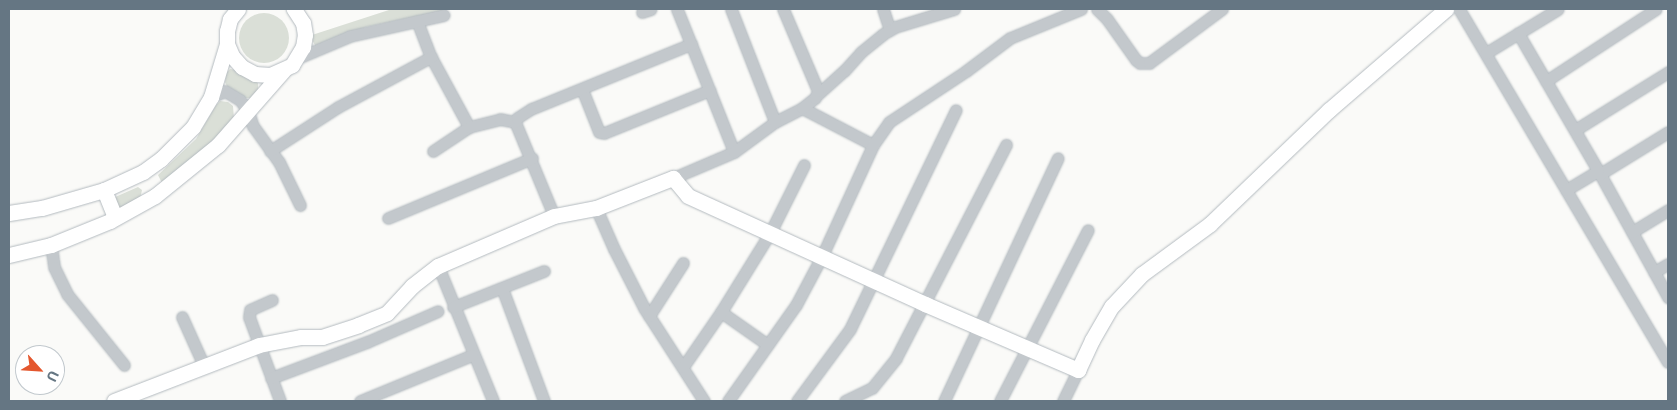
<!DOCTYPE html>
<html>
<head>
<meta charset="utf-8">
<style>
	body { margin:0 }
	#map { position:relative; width:1677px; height:410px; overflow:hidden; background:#fafaf8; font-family:"Open Sans",sans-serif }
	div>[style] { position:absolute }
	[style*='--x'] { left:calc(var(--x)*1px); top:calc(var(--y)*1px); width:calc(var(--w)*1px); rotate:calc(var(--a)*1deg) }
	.green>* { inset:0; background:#dadfd7 }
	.round { border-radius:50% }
	.roads { filter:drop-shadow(0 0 1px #b3babf) drop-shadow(0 0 1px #b3babf) }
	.street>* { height:11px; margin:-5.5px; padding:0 5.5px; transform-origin:5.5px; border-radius:5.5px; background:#c3c8cc }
	.secondary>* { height:15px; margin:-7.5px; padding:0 7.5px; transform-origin:7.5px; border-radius:7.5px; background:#fff }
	span { translate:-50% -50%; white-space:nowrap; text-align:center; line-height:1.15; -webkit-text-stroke:5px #fff; paint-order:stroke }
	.frame { position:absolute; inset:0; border:10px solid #657683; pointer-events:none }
	.north { position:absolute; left:15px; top:345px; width:50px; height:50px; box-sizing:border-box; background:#fff; border:1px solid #c1c8cd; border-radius:50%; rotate:116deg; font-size:14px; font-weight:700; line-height:20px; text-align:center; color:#657683 }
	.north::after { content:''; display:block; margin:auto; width:18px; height:22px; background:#e4572e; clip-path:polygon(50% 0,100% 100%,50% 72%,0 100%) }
</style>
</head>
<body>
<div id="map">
	<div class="green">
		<div style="clip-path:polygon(392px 9px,452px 9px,366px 27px,316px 47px,311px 38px,312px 35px)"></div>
		<div class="round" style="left:239px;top:13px;width:50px;height:50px"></div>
		<div style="clip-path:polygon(230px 69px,237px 70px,246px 78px,253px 79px,258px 83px,258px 91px,250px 98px,243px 98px,228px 89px,225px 82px,226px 73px)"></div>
		<div style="clip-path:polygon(220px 101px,228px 102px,233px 106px,234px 119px,206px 147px,162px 183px,158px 175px,196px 139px,216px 105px)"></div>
		<div style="clip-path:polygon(138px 187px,142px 190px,140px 199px,118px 212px,113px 198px)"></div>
	</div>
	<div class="roads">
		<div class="street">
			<div style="--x:883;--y:9;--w:22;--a:72"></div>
			<div style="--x:1097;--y:9;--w:14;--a:45"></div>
			<div style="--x:1107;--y:19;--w:50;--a:54.7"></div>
			<div style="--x:1136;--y:60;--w:5;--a:37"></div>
			<div style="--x:1140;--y:63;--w:9;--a:0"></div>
			<div style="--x:1149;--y:63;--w:91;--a:-36.5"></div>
			<div style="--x:1459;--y:9;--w:410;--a:59.4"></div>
			<div style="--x:642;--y:12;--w:9;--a:-18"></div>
			<div style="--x:417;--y:21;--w:39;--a:69"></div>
			<div style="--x:431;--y:57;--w:80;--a:61.5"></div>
			<div style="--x:1518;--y:33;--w:163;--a:59.8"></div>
			<div style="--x:1600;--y:174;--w:141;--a:61.1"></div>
			<div style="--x:691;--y:44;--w:116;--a:68.3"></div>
			<div style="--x:1486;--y:53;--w:84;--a:-31.4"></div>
			<div style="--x:298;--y:58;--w:56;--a:-22.9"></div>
			<div style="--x:350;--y:36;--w:96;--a:-12.6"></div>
			<div style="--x:1546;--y:81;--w:131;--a:-33.2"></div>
			<div style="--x:582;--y:89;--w:46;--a:68.4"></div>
			<div style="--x:599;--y:132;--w:5;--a:11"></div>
			<div style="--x:604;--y:133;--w:114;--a:-22.1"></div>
			<div style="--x:817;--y:95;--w:36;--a:-42"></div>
			<div style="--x:844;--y:71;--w:25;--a:-48"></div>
			<div style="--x:861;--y:52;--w:28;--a:-39"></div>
			<div style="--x:883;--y:34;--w:14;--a:-30"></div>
			<div style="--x:895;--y:27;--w:62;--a:-17"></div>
			<div style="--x:211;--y:97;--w:15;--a:-23"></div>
			<div style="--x:225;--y:91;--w:17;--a:31"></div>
			<div style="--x:240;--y:100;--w:14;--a:54"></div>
			<div style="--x:248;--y:111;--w:16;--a:72"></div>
			<div style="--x:253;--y:126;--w:44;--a:54.2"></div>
			<div style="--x:279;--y:162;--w:48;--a:64"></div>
			<div style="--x:802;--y:108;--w:80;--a:27.5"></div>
			<div style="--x:775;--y:122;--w:30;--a:-27"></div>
			<div style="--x:802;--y:108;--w:16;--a:-38"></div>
			<div style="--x:815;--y:98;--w:8;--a:-67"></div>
			<div style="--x:818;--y:91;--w:89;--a:-113.1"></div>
			<div style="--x:1575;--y:130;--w:110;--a:-31.9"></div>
			<div style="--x:270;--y:151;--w:81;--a:-32.9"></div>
			<div style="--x:338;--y:107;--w:106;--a:-28.3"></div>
			<div style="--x:433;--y:151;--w:43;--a:-33.7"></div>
			<div style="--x:469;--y:127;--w:32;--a:-14"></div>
			<div style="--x:500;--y:119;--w:15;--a:11"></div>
			<div style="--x:1600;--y:174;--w:80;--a:-31.7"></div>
			<div style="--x:673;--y:178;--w:66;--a:-23.1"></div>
			<div style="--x:734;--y:152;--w:51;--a:-36.2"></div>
			<div style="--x:775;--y:122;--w:121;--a:-111.3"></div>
			<div style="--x:1566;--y:190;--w:37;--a:-31"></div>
			<div style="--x:596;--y:208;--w:45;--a:66.3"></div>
			<div style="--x:614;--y:249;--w:66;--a:63"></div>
			<div style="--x:644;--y:308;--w:111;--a:57.2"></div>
			<div style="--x:554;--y:216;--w:102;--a:-112.5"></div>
			<div style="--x:515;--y:122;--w:4;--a:-63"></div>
			<div style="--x:517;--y:118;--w:17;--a:-33"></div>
			<div style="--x:531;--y:109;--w:173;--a:-22.1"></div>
			<div style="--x:691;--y:44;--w:38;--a:-112"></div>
			<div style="--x:388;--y:218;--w:156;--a:-22.6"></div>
			<div style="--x:1632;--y:232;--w:42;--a:-31.4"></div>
			<div style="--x:51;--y:245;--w:22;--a:82"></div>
			<div style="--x:54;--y:267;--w:30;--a:64"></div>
			<div style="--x:67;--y:294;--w:91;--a:51.2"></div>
			<div style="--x:438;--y:266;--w:146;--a:67.8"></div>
			<div style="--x:1654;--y:272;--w:16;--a:-30"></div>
			<div style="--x:502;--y:288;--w:121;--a:69.6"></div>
			<div style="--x:272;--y:300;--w:24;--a:156"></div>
			<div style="--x:250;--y:310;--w:7;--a:98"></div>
			<div style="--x:249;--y:317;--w:90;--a:69.7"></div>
			<div style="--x:453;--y:307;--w:98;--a:-21.6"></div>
			<div style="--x:721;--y:312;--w:57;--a:35.1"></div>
			<div style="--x:649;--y:316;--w:63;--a:-57.3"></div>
			<div style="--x:182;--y:317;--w:54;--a:65.8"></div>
			<div style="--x:683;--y:367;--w:67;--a:-55.4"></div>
			<div style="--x:721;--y:312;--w:93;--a:-58.2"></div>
			<div style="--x:770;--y:233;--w:76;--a:-63.4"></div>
			<div style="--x:271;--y:378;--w:103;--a:-20.6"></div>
			<div style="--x:367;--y:342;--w:77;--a:-23.6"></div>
			<div style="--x:360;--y:401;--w:121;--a:-22.3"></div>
			<div style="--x:728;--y:401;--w:118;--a:-54.7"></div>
			<div style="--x:796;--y:305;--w:55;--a:-62"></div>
			<div style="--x:822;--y:256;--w:122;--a:-65.3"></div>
			<div style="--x:873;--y:145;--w:28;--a:-55"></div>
			<div style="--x:889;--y:122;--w:92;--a:-33.5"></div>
			<div style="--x:966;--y:71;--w:55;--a:-36.9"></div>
			<div style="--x:1010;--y:38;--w:77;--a:-22.2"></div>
			<div style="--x:797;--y:401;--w:89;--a:-53.6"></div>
			<div style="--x:850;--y:329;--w:243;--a:-64.2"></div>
			<div style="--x:845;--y:401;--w:30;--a:-26"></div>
			<div style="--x:872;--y:388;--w:38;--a:-51"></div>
			<div style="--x:896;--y:358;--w:240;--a:-62.7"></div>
			<div style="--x:944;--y:401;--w:268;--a:-64.9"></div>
			<div style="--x:1000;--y:401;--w:192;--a:-62.8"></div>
			<div style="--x:1063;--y:401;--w:34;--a:-64"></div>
		</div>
		<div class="secondary">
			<div style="--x:238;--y:9;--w:13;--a:129"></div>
			<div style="--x:230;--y:19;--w:12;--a:104"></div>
			<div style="--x:227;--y:31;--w:13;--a:90"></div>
			<div style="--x:227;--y:44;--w:13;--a:67"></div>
			<div style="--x:232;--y:56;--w:15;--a:48"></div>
			<div style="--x:242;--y:67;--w:15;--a:28"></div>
			<div style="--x:255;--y:74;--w:15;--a:4"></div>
			<div style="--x:270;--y:75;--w:24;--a:-24"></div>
			<div style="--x:292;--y:65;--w:21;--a:-59"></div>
			<div style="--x:303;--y:47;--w:12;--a:-81"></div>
			<div style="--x:305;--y:35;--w:12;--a:-99"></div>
			<div style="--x:303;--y:23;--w:17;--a:-123"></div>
			<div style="--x:104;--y:190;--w:29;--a:68"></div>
			<div style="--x:9;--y:213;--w:33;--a:-9"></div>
			<div style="--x:42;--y:208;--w:65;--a:-16.2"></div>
			<div style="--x:104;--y:190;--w:43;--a:-24.8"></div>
			<div style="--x:143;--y:172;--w:22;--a:-36"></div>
			<div style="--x:161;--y:159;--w:45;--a:-45"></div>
			<div style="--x:193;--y:127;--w:35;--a:-59"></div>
			<div style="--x:211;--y:97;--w:55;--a:-73.2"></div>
			<div style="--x:9;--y:255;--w:43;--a:-13.4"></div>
			<div style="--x:51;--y:245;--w:64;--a:-22.1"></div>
			<div style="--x:110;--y:221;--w:51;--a:-29.1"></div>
			<div style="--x:155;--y:196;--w:81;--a:-39"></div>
			<div style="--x:218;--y:145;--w:100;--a:-48.7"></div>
			<div style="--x:114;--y:401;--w:155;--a:-21.1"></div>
			<div style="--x:259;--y:345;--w:43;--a:-10.8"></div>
			<div style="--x:301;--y:337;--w:21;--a:0"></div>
			<div style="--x:322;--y:337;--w:38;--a:-18"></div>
			<div style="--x:358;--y:325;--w:31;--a:-22"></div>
			<div style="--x:387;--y:313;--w:37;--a:-47"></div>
			<div style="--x:412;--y:286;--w:33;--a:-38"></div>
			<div style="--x:438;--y:266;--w:126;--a:-23.3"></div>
			<div style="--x:554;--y:216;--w:43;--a:-10.8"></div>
			<div style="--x:596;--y:208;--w:83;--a:-21.3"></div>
			<div style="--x:673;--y:178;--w:23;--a:50"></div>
			<div style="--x:688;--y:196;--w:260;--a:24.5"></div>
			<div style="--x:925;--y:304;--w:167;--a:23.3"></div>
			<div style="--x:1078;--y:370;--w:33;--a:-65"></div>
			<div style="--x:1092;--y:340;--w:39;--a:-60"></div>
			<div style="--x:1112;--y:306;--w:44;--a:-46.8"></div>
			<div style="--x:1142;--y:274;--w:84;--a:-36.3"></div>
			<div style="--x:1210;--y:224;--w:165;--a:-43.8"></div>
			<div style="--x:1329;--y:110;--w:155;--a:-40.8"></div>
		</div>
	</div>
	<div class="frame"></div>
	<div class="north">U</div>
</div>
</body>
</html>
